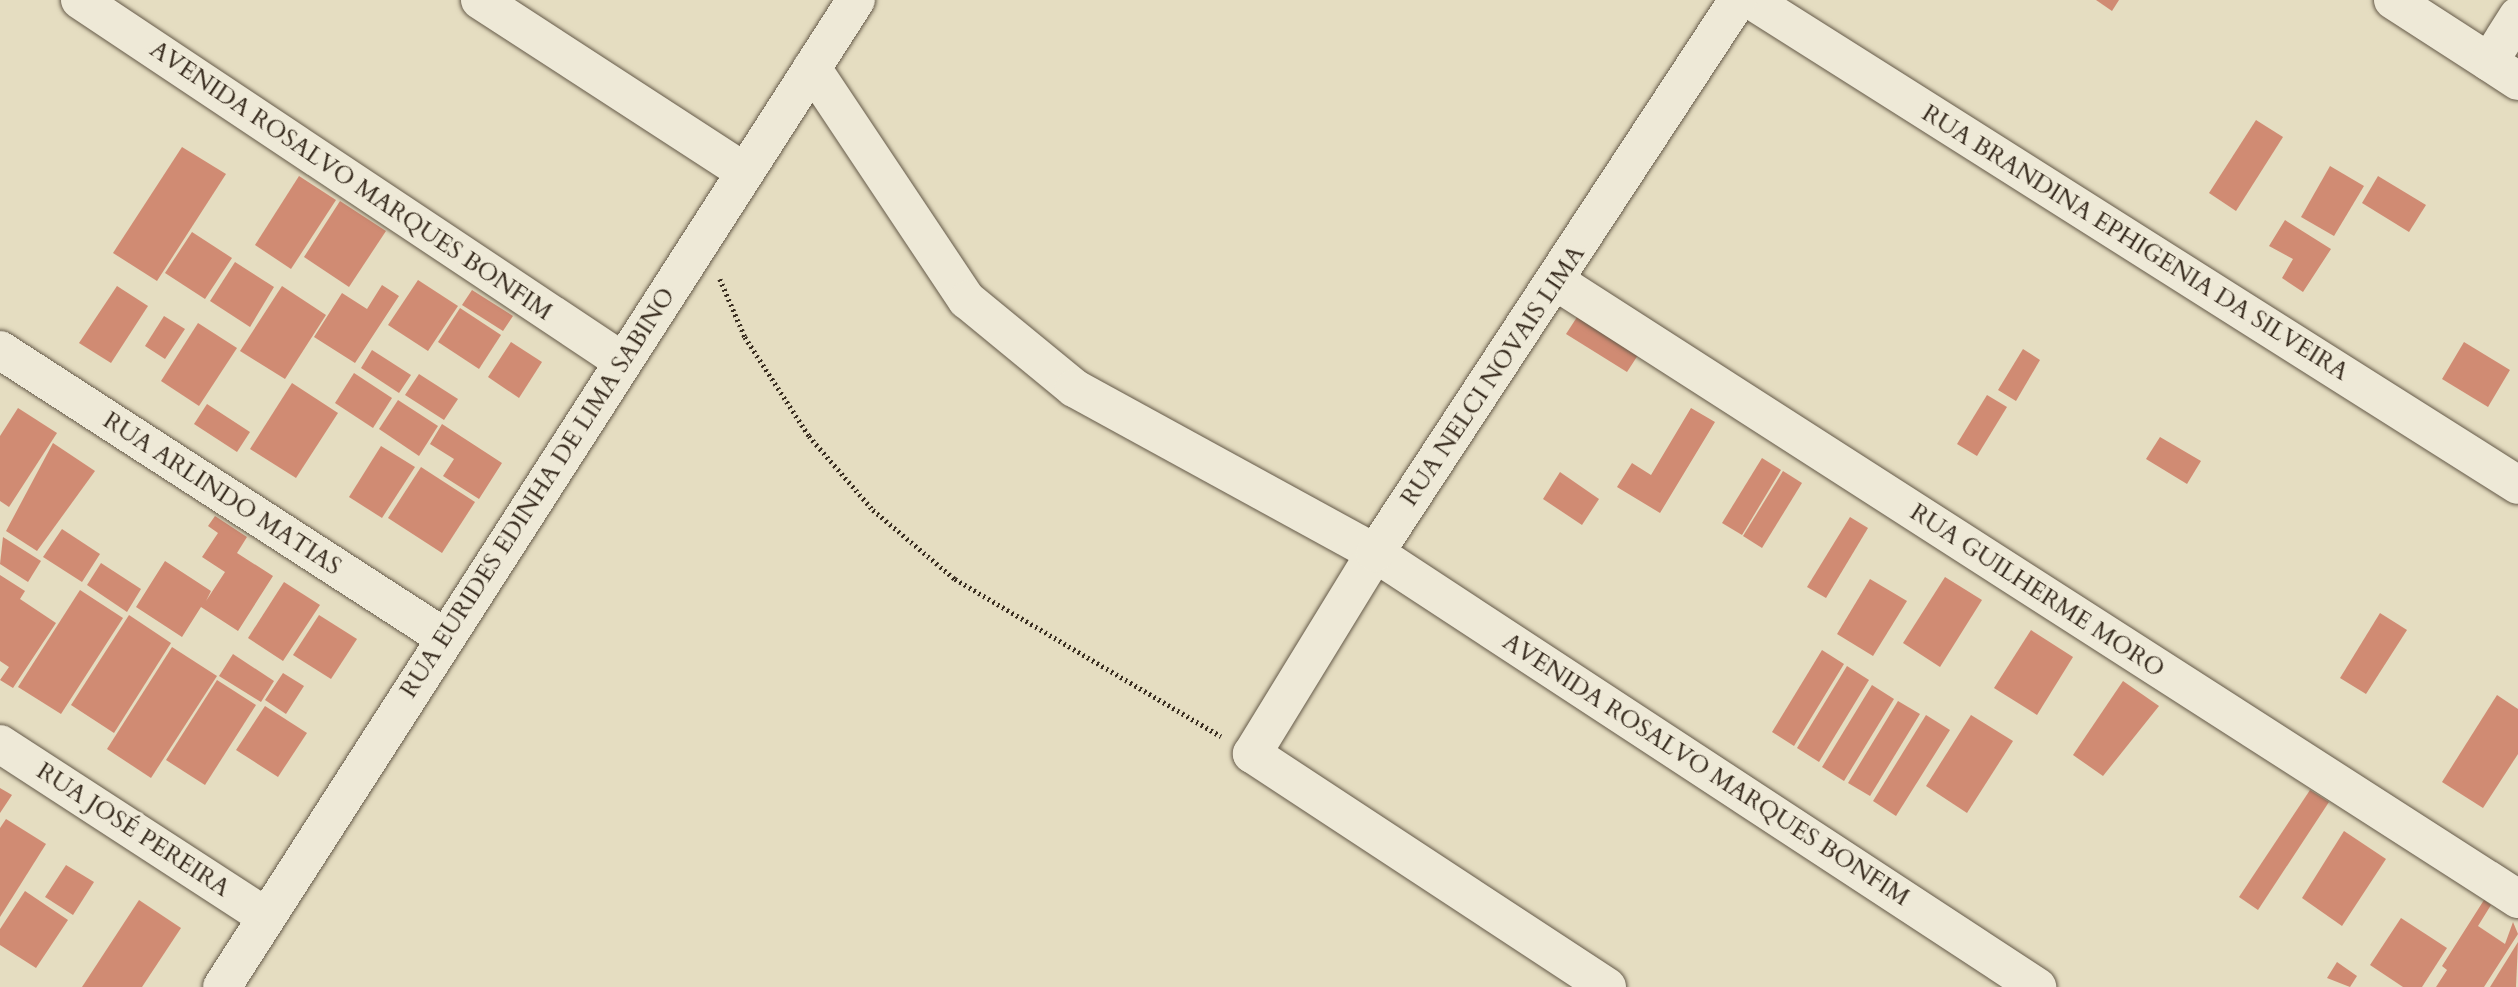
<!DOCTYPE html>
<html>
<head>
<meta charset="utf-8">
<style>
	body { margin:0 }
	#map { position:relative; width:2518px; height:987px; overflow:hidden; background:#e5ddc1; font-family:Cardo,serif }
	div>[style] { position:absolute }
	[style*='--x'] { left:calc(var(--x)*1px); top:calc(var(--y)*1px); width:calc(var(--w)*1px); rotate:calc(var(--a)*1deg) }
	.building>* { inset:0; background:#d08b73 }
	.path>* { height:4.5px; margin-top:-2.25px; transform-origin:0; background:repeating-linear-gradient(90deg,#3a2e21 0 2px,transparent 0 5.5px) }
	.roads { filter:drop-shadow(0 0 2px #655a49) drop-shadow(0 0 2px #655a49) }
	.minor>* { height:38px; margin:-19px; padding:0 19px; transform-origin:19px; border-radius:19px; background:#eee9d7 }
	span { translate:-50% -50%; white-space:nowrap; text-align:center; line-height:1.15; -webkit-text-stroke:7px #eee9d7; paint-order:stroke }
	.street-label { font-size:24px; color:#3a2e21 }
</style>
</head>
<body>
<div id="map">
	<div class="building">
		<div style="clip-path:polygon(2096px 0,2119px 0,2112px 11px)"></div>
		<div style="clip-path:polygon(2256px 120px,2283px 137px,2236px 211px,2209px 193px)"></div>
		<div style="clip-path:polygon(182px 147px,226px 174px,157px 281px,113px 253px)"></div>
		<div style="clip-path:polygon(2330px 166px,2364px 186px,2334px 236px,2301px 217px)"></div>
		<div style="clip-path:polygon(299px 176px,336px 200px,291px 269px,255px 245px)"></div>
		<div style="clip-path:polygon(2378px 176px,2426px 205px,2409px 232px,2362px 203px)"></div>
		<div style="clip-path:polygon(340px 201px,386px 231px,349px 287px,304px 257px)"></div>
		<div style="clip-path:polygon(2285px 220px,2331px 249px,2303px 292px,2282px 278px,2293px 259px,2269px 246px)"></div>
		<div style="clip-path:polygon(192px 232px,232px 258px,205px 299px,165px 273px)"></div>
		<div style="clip-path:polygon(235px 262px,274px 287px,250px 327px,210px 301px)"></div>
		<div style="clip-path:polygon(418px 280px,458px 306px,428px 351px,388px 325px)"></div>
		<div style="clip-path:polygon(382px 285px,399px 296px,355px 363px,314px 337px,342px 293px,367px 309px)"></div>
		<div style="clip-path:polygon(117px 286px,148px 306px,111px 363px,79px 343px)"></div>
		<div style="clip-path:polygon(282px 286px,326px 315px,285px 379px,240px 351px)"></div>
		<div style="clip-path:polygon(472px 290px,513px 316px,503px 331px,462px 305px)"></div>
		<div style="clip-path:polygon(460px 308px,501px 335px,479px 369px,438px 342px)"></div>
		<div style="clip-path:polygon(1579px 314px,1640px 352px,1627px 372px,1566px 334px)"></div>
		<div style="clip-path:polygon(164px 316px,185px 329px,165px 359px,145px 346px)"></div>
		<div style="clip-path:polygon(198px 323px,237px 348px,199px 406px,161px 381px)"></div>
		<div style="clip-path:polygon(511px 342px,542px 362px,519px 398px,488px 377px)"></div>
		<div style="clip-path:polygon(2464px 342px,2510px 370px,2488px 407px,2442px 379px)"></div>
		<div style="clip-path:polygon(2023px 349px,2040px 360px,2016px 401px,1998px 390px)"></div>
		<div style="clip-path:polygon(372px 350px,411px 375px,399px 393px,361px 368px)"></div>
		<div style="clip-path:polygon(354px 373px,392px 398px,373px 428px,335px 403px)"></div>
		<div style="clip-path:polygon(419px 374px,458px 399px,444px 420px,405px 395px)"></div>
		<div style="clip-path:polygon(292px 383px,338px 413px,296px 478px,250px 449px)"></div>
		<div style="clip-path:polygon(1987px 395px,2007px 407px,1977px 456px,1957px 444px)"></div>
		<div style="clip-path:polygon(398px 400px,438px 426px,419px 456px,379px 429px)"></div>
		<div style="clip-path:polygon(207px 404px,250px 432px,237px 452px,194px 424px)"></div>
		<div style="clip-path:polygon(18px 408px,57px 433px,9px 507px,0 501px,0 436px)"></div>
		<div style="clip-path:polygon(1691px 408px,1715px 422px,1660px 513px,1617px 487px,1632px 463px,1651px 475px)"></div>
		<div style="clip-path:polygon(442px 424px,502px 463px,479px 499px,443px 476px,454px 459px,430px 444px)"></div>
		<div style="clip-path:polygon(2160px 437px,2201px 461px,2187px 484px,2146px 459px)"></div>
		<div style="clip-path:polygon(53px 443px,95px 471px,37px 551px,6px 531px)"></div>
		<div style="clip-path:polygon(381px 446px,415px 467px,382px 518px,349px 497px)"></div>
		<div style="clip-path:polygon(1762px 458px,1781px 470px,1742px 535px,1722px 523px)"></div>
		<div style="clip-path:polygon(421px 467px,475px 502px,442px 553px,388px 518px)"></div>
		<div style="clip-path:polygon(1783px 471px,1802px 483px,1762px 548px,1743px 536px)"></div>
		<div style="clip-path:polygon(1560px 472px,1599px 499px,1582px 525px,1543px 499px)"></div>
		<div style="clip-path:polygon(215px 516px,247px 537px,237px 553px,273px 576px,238px 631px,201px 607px,182px 637px,136px 607px,165px 561px,211px 591px,206px 601px,225px 572px,202px 557px,218px 533px,208px 526px)"></div>
		<div style="clip-path:polygon(1850px 517px,1868px 528px,1826px 598px,1807px 587px)"></div>
		<div style="clip-path:polygon(62px 529px,100px 554px,82px 582px,43px 557px)"></div>
		<div style="clip-path:polygon(3px 537px,41px 561px,28px 582px,0 564px)"></div>
		<div style="clip-path:polygon(101px 563px,141px 589px,127px 612px,87px 585px)"></div>
		<div style="clip-path:polygon(0 575px,25px 591px,20px 599px,56px 623px,13px 688px,0 680px,9px 667px,0 661px)"></div>
		<div style="clip-path:polygon(1945px 577px,1982px 600px,1940px 667px,1903px 643px)"></div>
		<div style="clip-path:polygon(1870px 579px,1907px 601px,1873px 656px,1837px 634px)"></div>
		<div style="clip-path:polygon(284px 582px,320px 605px,283px 661px,248px 638px)"></div>
		<div style="clip-path:polygon(80px 590px,123px 618px,61px 714px,18px 687px)"></div>
		<div style="clip-path:polygon(2380px 613px,2407px 630px,2366px 694px,2340px 678px)"></div>
		<div style="clip-path:polygon(129px 615px,171px 643px,114px 733px,71px 705px)"></div>
		<div style="clip-path:polygon(319px 615px,357px 639px,331px 679px,293px 655px)"></div>
		<div style="clip-path:polygon(2031px 630px,2073px 657px,2037px 715px,1994px 688px)"></div>
		<div style="clip-path:polygon(172px 647px,217px 676px,151px 778px,107px 749px)"></div>
		<div style="clip-path:polygon(1822px 650px,1844px 664px,1794px 746px,1772px 732px)"></div>
		<div style="clip-path:polygon(233px 654px,274px 681px,261px 702px,219px 676px)"></div>
		<div style="clip-path:polygon(1847px 666px,1869px 680px,1819px 762px,1797px 748px)"></div>
		<div style="clip-path:polygon(283px 673px,304px 686px,286px 714px,265px 700px)"></div>
		<div style="clip-path:polygon(217px 680px,256px 705px,205px 785px,166px 760px)"></div>
		<div style="clip-path:polygon(2123px 681px,2159px 706px,2103px 776px,2073px 755px)"></div>
		<div style="clip-path:polygon(1872px 685px,1894px 699px,1844px 781px,1822px 767px)"></div>
		<div style="clip-path:polygon(2497px 695px,2518px 709px,2518px 754px,2483px 808px,2442px 782px)"></div>
		<div style="clip-path:polygon(1898px 701px,1920px 714px,1870px 796px,1848px 783px)"></div>
		<div style="clip-path:polygon(265px 706px,307px 733px,278px 777px,236px 750px)"></div>
		<div style="clip-path:polygon(1926px 715px,1950px 730px,1896px 816px,1873px 801px)"></div>
		<div style="clip-path:polygon(1971px 715px,2013px 741px,1967px 813px,1926px 786px)"></div>
		<div style="clip-path:polygon(0 788px,12px 795px,0 813px)"></div>
		<div style="clip-path:polygon(2310px 790px,2329px 802px,2258px 910px,2239px 897px)"></div>
		<div style="clip-path:polygon(6px 819px,46px 844px,0 917px,0 828px)"></div>
		<div style="clip-path:polygon(2344px 831px,2386px 859px,2342px 926px,2302px 898px)"></div>
		<div style="clip-path:polygon(66px 865px,94px 882px,73px 915px,45px 897px)"></div>
		<div style="clip-path:polygon(25px 891px,68px 920px,36px 968px,0 945px,0 929px)"></div>
		<div style="clip-path:polygon(139px 900px,181px 928px,142px 987px,82px 987px)"></div>
		<div style="clip-path:polygon(2484px 900px,2491px 905px,2478px 926px,2505px 944px,2513px 922px,2518px 934px,2484px 987px,2436px 987px,2447px 970px,2442px 966px)"></div>
		<div style="clip-path:polygon(2401px 918px,2447px 948px,2422px 987px,2403px 987px,2370px 965px)"></div>
		<div style="clip-path:polygon(2518px 942px,2516px 987px,2490px 987px)"></div>
		<div style="clip-path:polygon(2337px 962px,2357px 976px,2350px 987px,2327px 978px)"></div>
	</div>
	<div class="path">
		<div style="--x:720;--y:279;--w:63;--a:66.7"></div>
		<div style="--x:745;--y:337;--w:118;--a:57.1"></div>
		<div style="--x:809;--y:436;--w:98;--a:49.1"></div>
		<div style="--x:873;--y:510;--w:107;--a:40.1"></div>
		<div style="--x:955;--y:579;--w:309;--a:30.6"></div>
	</div>
	<div class="roads">
		<div class="minor">
			<div style="--x:80;--y:0;--w:651;--a:33.67"></div>
			<div style="--x:480;--y:0;--w:316;--a:33"></div>
			<div style="--x:1751;--y:0;--w:907;--a:32.31"></div>
			<div style="--x:2393;--y:0;--w:149;--a:32.9"></div>
			<div style="--x:2489;--y:62;--w:54;--a:-57.8"></div>
			<div style="--x:812;--y:68;--w:279;--a:56.3"></div>
			<div style="--x:967;--y:300;--w:139;--a:39.4"></div>
			<div style="--x:1074;--y:388;--w:343;--a:28.7"></div>
			<div style="--x:1375;--y:553;--w:792;--a:33.25"></div>
			<div style="--x:1557;--y:282;--w:1142;--a:32.7"></div>
			<div style="--x:0;--y:350;--w:529;--a:32.88"></div>
			<div style="--x:0;--y:744;--w:317;--a:33"></div>
			<div style="--x:222;--y:987;--w:1173;--a:-57.29"></div>
			<div style="--x:1607;--y:987;--w:425;--a:-146.7"></div>
			<div style="--x:1252;--y:754;--w:236;--a:-58.5"></div>
			<div style="--x:1375;--y:553;--w:661;--a:-56.72"></div>
		</div>
	</div>
	<div class="street-label">
		<span style="left:351px;top:181px;rotate:34deg">AVENIDA ROSALVO MARQUES BONFIM</span>
		<span style="left:2135px;top:243px;rotate:32deg">RUA BRANDINA EPHIGENIA DA SILVEIRA</span>
		<span style="left:1493px;top:376px;rotate:-56deg">RUA NELCI NOVAIS LIMA</span>
		<span style="left:538px;top:493px;rotate:-57deg">RUA EURIDES EDINHA DE LIMA SABINO</span>
		<span style="left:222px;top:494px;rotate:33deg">RUA ARLINDO MATIAS</span>
		<span style="left:2037px;top:591px;rotate:33deg">RUA GUILHERME MORO</span>
		<span style="left:1706px;top:770px;rotate:33deg">AVENIDA ROSALVO MARQUES BONFIM</span>
		<span style="left:133px;top:830px;rotate:33deg">RUA JOSÉ PEREIRA</span>
	</div>
</div>
</body>
</html>
